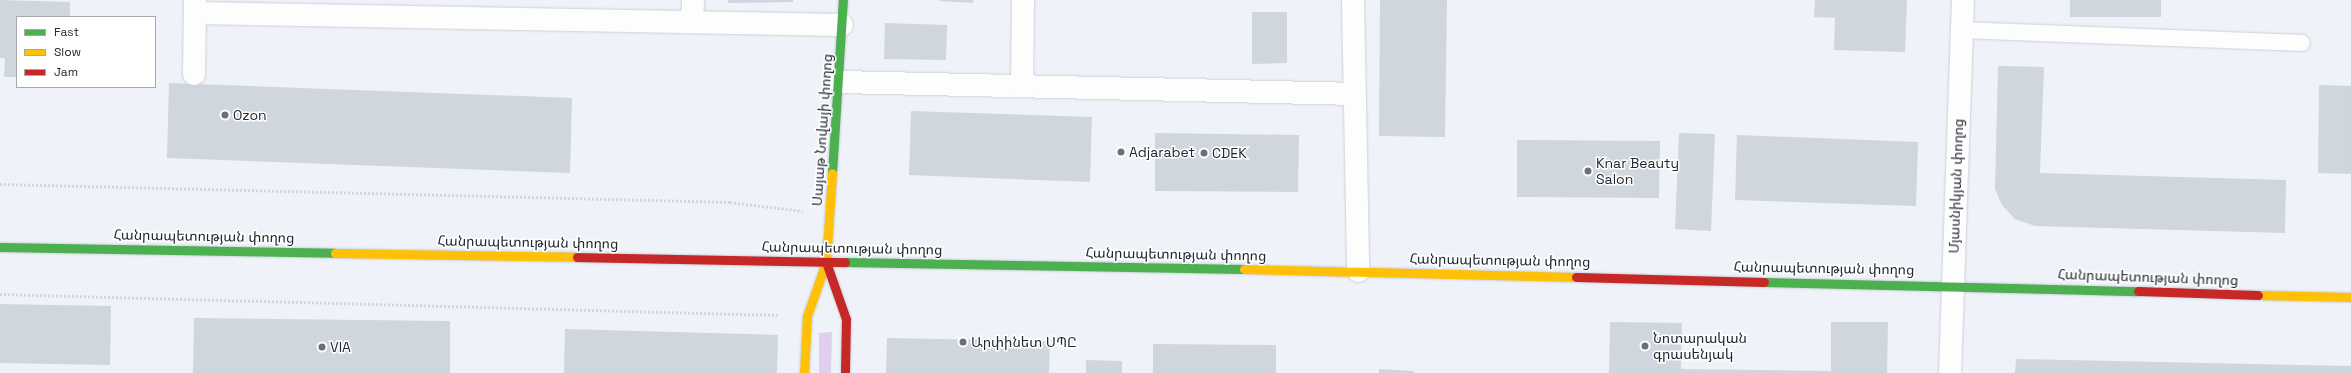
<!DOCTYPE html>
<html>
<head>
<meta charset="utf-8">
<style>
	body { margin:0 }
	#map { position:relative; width:2351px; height:373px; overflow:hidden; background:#eff3f9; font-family:"Space Grotesk","Noto Sans Armenian",sans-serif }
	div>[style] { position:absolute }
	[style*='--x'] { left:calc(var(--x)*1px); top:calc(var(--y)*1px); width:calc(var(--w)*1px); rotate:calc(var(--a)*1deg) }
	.green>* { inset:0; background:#ded0ed }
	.building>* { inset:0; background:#cfd6dd }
	.path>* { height:2.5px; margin-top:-1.25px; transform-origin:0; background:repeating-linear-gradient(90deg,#d5d6d9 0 2px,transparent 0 4px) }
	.roads { filter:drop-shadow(0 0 1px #cbd1d8) drop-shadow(0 0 1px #cbd1d8) }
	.lane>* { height:16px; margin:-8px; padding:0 8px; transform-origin:8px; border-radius:8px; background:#fdfdfe }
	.street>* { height:22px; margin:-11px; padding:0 11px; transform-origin:11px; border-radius:11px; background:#fdfdfe }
	.fast>* { height:9px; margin:-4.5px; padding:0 4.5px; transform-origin:4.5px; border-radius:4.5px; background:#4caf50 }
	.slow>* { height:9px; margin:-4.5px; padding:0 4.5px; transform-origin:4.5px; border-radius:4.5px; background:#ffc107 }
	.jam>* { height:9px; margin:-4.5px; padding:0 4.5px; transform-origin:4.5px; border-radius:4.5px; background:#c62828 }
	.dots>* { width:11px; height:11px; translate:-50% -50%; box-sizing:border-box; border:2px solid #fff; border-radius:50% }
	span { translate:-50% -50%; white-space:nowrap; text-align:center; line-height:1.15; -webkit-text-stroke:3px #fff; paint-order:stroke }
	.poi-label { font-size:14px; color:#222832 }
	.left { translate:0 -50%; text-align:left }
	.street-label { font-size:14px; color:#222832 }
	.legend { position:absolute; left:16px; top:16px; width:140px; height:72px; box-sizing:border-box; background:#fff; border:1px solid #a7a9ad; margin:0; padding:5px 7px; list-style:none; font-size:12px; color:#222832 }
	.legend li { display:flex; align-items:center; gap:8px; height:20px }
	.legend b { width:20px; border:1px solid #a7a9ad }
</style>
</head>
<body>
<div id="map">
	<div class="green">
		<div style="clip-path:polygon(832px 332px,831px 373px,819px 373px,819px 333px)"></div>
	</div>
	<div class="building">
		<div style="clip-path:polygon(0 0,70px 2px,70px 17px,17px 17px,17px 77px,4px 77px,5px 58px,0 58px)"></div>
		<div style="clip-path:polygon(728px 0,793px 0,793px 2px,728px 3px)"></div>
		<div style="clip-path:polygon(939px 0,973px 0,973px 3px,939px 1px)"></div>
		<div style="clip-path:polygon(1380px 0,1447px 0,1445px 137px,1379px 136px)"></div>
		<div style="clip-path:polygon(1815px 0,1907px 0,1905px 52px,1834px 50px,1835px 18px,1814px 17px)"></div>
		<div style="clip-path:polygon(2070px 0,2161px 0,2161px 17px,2070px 17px)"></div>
		<div style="clip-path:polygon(1252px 12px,1287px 12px,1287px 63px,1252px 64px)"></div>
		<div style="clip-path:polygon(885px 23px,947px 25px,946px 60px,884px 59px)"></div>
		<div style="clip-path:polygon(1998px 66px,2044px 67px,2040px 173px,2286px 180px,2285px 233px,2035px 226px,2015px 219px,2002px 205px,1995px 189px)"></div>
		<div style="clip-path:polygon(169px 83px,572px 98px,570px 173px,167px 158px)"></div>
		<div style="clip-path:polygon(2319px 85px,2351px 86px,2351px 174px,2318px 173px)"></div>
		<div style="clip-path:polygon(911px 111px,1092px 117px,1090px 182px,909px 175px)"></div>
		<div style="clip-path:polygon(1155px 133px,1299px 135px,1298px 192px,1155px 191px)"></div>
		<div style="clip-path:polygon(1679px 133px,1715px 134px,1711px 231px,1675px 229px)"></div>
		<div style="clip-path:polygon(1737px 135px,1918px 142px,1916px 206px,1735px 200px)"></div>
		<div style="clip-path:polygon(1517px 140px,1660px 141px,1659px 198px,1517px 197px)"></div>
		<div style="clip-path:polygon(0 304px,111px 306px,110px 365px,0 363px)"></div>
		<div style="clip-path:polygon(194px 318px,450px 321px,450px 373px,193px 373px)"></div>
		<div style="clip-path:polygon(1610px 322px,1682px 323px,1681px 369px,1831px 371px,1831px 322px,1888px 322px,1887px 373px,1609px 373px)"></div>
		<div style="clip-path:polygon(565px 329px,778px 335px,777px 373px,564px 373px)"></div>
		<div style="clip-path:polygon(887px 338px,1050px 341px,1049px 373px,886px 373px)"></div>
		<div style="clip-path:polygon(1153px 344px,1276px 345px,1276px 373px,1153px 373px)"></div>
		<div style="clip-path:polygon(2016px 359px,2351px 366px,2351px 373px,2015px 373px)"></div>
		<div style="clip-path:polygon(1086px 360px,1122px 361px,1122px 373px,1086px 373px)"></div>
		<div style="clip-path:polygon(1379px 369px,1414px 371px,1414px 373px,1379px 373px)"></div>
	</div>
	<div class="path">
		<div style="--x:0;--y:184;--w:730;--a:1.41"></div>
		<div style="--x:730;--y:202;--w:73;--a:7.1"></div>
		<div style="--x:0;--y:294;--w:778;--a:1.55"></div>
	</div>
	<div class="roads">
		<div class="lane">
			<div style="--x:1962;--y:30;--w:340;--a:2.2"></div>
		</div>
		<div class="street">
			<div style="--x:1353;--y:0;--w:271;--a:88.9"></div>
			<div style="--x:196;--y:13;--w:646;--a:1.06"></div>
			<div style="--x:692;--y:21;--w:21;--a:-87"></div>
			<div style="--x:194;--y:74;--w:74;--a:-89.2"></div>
			<div style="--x:840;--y:82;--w:515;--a:1.33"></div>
			<div style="--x:1022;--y:86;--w:86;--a:-89.3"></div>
			<div style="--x:1950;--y:373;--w:373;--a:-88"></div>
		</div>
		<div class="fast">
			<div style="--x:832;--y:173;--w:173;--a:-86.4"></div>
			<div style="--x:0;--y:247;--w:335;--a:1"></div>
			<div style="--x:845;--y:262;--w:399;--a:1"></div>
			<div style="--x:1764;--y:282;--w:374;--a:1.4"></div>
		</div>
		<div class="slow">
			<div style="--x:335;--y:253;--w:242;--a:0.9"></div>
			<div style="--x:1244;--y:269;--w:332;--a:1.4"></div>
			<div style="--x:2258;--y:295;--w:93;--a:1.2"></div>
			<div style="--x:804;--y:373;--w:57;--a:-87"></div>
			<div style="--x:807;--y:316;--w:57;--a:-70.6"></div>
			<div style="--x:826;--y:262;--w:89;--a:-86.1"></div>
		</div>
		<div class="jam">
			<div style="--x:577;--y:257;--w:268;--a:1.1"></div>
			<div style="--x:826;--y:262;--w:60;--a:70.7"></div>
			<div style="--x:846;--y:319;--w:54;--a:91.1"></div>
			<div style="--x:1576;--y:277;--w:188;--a:1.5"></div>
			<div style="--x:2138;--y:291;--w:120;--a:1.9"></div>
		</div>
	</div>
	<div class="dots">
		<div style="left:225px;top:115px;background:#6a6f78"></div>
		<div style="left:1121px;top:152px;background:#6a6f78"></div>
		<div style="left:1204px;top:153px;background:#6a6f78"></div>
		<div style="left:1588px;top:171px;background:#6a6f78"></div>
		<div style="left:963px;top:342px;background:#6a6f78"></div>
		<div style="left:1645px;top:346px;background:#6a6f78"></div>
		<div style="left:322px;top:347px;background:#6a6f78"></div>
	</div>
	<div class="poi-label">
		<span class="left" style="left:233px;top:115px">Ozon</span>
		<span class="left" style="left:1129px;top:152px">Adjarabet</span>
		<span class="left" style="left:1212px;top:153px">CDEK</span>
		<span class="left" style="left:1596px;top:171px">Knar Beauty<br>Salon</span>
		<span class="left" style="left:1653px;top:346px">Նոտարական<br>գրասենյակ</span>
		<span class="left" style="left:971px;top:342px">Արփինետ ՍՊԸ</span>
		<span class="left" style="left:330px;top:347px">VIA</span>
	</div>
	<div class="street-label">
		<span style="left:822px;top:130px;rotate:-86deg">Սայաթ Նովայի փողոց</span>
		<span style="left:1956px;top:186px;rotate:-88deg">Մյասնիկյան փողոց</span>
		<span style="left:204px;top:236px;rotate:1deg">Հանրապետության փողոց</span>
		<span style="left:528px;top:242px;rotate:1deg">Հանրապետության փողոց</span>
		<span style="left:852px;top:248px;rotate:1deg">Հանրապետության փողոց</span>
		<span style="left:1176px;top:254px;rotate:1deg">Հանրապետության փողոց</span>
		<span style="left:1500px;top:260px;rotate:1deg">Հանրապետության փողոց</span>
		<span style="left:1824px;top:268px;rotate:1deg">Հանրապետության փողոց</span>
		<span style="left:2148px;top:277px;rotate:2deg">Հանրապետության փողոց</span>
	</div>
	<ul class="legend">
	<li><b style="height:5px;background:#4caf50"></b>Fast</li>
	<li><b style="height:5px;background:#ffc107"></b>Slow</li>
	<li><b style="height:5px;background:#c62828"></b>Jam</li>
	</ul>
</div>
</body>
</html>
